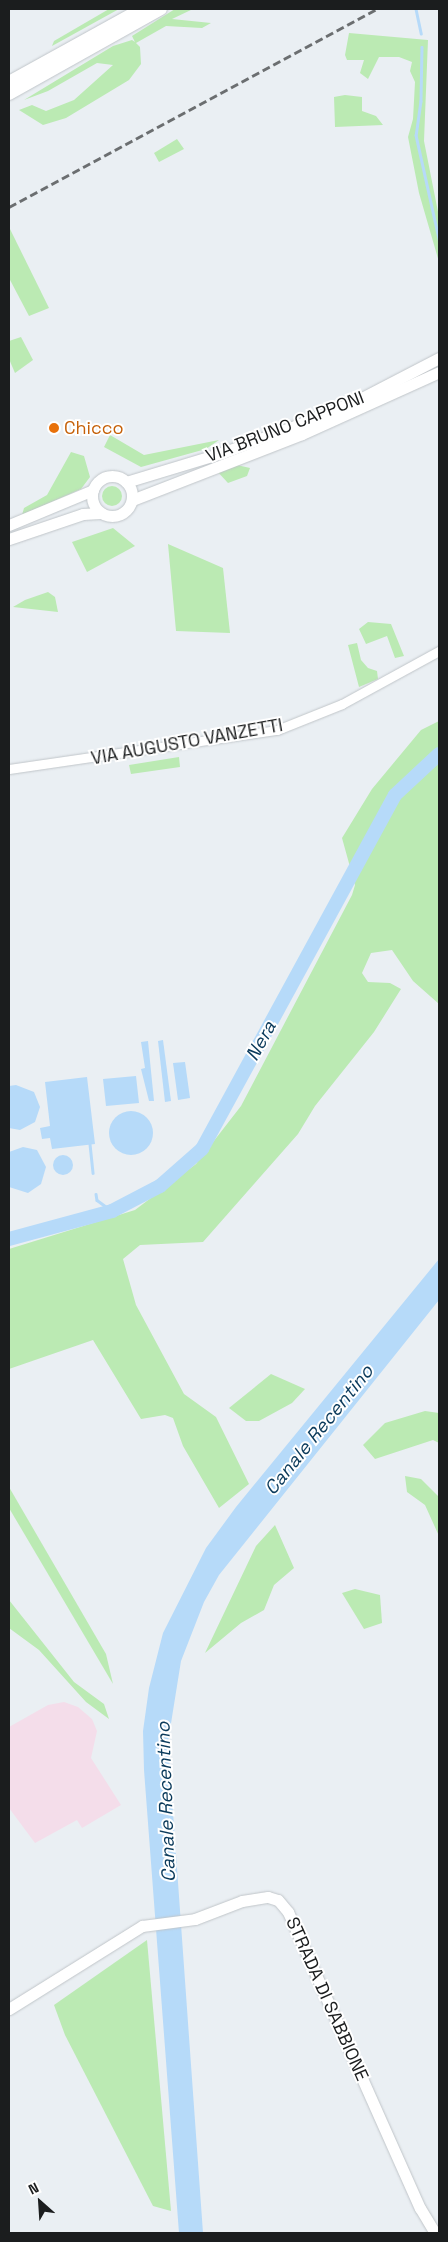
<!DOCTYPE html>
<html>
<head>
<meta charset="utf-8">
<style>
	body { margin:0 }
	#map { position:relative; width:448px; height:2242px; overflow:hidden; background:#eaeff3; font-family:"Space Grotesk",sans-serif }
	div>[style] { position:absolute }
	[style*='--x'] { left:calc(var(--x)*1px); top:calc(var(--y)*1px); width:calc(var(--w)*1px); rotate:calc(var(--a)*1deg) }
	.commercial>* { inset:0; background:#f4ddea }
	.green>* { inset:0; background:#bbeab3 }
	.round { border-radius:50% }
	.water>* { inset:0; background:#b6daf9 }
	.stream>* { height:2.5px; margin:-1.25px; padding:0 1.25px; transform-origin:1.25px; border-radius:1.25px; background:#b6daf9 }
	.river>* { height:14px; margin:-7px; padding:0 7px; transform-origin:7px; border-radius:7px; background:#b6daf9 }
	.roads { filter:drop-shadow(0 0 1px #c0c5c9) drop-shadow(0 0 1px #c0c5c9) }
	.minor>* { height:9px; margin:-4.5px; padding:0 4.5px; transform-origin:4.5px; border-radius:4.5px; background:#fff }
	.major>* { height:11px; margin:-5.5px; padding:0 5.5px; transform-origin:5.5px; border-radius:5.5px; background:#fff }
	.major>.ring { margin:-5.5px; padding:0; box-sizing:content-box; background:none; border:11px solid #fff; border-radius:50% }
	.highway>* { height:12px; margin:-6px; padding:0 6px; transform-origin:6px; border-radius:6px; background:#fff }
	.rail>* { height:2.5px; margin-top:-1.25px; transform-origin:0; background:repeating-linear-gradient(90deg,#6b6e70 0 8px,transparent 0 12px) }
	.dots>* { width:14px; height:14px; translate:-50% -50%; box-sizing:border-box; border:2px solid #fff; border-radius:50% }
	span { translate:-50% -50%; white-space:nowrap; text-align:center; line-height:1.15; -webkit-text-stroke:4px #fff; paint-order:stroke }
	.street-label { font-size:18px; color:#1b1d1e }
	.food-label { font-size:18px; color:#c56008 }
	.left { translate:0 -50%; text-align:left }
	.water-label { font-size:19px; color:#0a3a5b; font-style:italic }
	.frame { position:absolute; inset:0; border:10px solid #1b1d1e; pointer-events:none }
	.north { position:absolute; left:15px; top:2177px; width:50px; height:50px; -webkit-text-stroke:4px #fff; paint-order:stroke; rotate:334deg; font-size:14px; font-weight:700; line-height:20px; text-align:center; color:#1b1d1e }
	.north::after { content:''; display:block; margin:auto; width:18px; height:22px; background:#1b1d1e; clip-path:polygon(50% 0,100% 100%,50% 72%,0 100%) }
</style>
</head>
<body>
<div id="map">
	<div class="commercial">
		<div style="clip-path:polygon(64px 1702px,78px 1707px,92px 1719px,97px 1731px,91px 1758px,121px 1805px,82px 1828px,77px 1820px,35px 1843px,9px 1808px,9px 1727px,48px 1705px)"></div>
	</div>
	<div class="green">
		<div style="clip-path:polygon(109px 9px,119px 9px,52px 46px,54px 41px)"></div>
		<div style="clip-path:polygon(175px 9px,193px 9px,172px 19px,211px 23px,202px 28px,166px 26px,136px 43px,140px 47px,141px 64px,129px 80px,66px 118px,43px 125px,19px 110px,32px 105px,46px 111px,74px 100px,113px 65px,97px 63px,48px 91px,24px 100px,113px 46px,132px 40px,135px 42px,132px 36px)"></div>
		<div style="clip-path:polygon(349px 33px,428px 40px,424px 141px,439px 217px,439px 262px,419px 193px,408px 137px,413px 119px,415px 82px,410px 71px,412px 62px,399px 57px,379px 57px,368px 79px,360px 73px,364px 60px,347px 60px,345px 55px)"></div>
		<div style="clip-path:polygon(345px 95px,362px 97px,362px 111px,376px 116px,383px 125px,335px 127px,334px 97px)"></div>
		<div style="clip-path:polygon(177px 139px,184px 149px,159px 162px,154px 153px)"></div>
		<div style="clip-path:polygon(9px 227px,49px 308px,29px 316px,9px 278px)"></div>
		<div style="clip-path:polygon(21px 337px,33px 360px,15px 373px,9px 359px,9px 341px)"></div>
		<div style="clip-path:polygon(110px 435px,144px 455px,219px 440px,206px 449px,141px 467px,104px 447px)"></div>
		<div style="clip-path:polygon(71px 452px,84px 456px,90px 477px,81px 489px,22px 515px,24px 508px,47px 495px)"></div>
		<div style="clip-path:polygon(237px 465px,250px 468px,247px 476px,228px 483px,216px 470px)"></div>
		<div class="round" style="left:102px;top:486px;width:20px;height:20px"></div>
		<div style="clip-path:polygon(113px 528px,135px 546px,87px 572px,72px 542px)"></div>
		<div style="clip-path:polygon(168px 544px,223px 568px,230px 633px,176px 631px)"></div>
		<div style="clip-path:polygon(48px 592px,55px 597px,58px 612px,13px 607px,25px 600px)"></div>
		<div style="clip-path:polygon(368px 622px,391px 624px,404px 656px,395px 658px,387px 636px,366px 644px,359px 629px)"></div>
		<div style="clip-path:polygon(357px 643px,361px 660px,368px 668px,377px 671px,378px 679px,359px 687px,348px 645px)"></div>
		<div style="clip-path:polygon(439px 721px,439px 1004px,413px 981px,392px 950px,371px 953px,362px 973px,368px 982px,390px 983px,401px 989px,374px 1032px,315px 1106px,298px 1134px,203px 1242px,140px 1245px,123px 1259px,136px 1305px,184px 1394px,216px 1417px,249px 1484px,219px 1508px,183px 1446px,173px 1418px,165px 1415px,141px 1419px,93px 1340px,9px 1369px,9px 1249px,135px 1210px,196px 1164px,241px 1106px,352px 895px,355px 885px,342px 838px,372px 789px,421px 730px)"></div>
		<div style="clip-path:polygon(179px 757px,180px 767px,131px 774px,129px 765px)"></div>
		<div style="clip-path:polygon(271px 1374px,305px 1389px,292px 1403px,259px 1421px,246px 1421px,229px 1408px)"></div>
		<div style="clip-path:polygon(425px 1411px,439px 1413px,439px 1443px,433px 1440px,375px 1459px,363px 1445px,385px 1423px)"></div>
		<div style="clip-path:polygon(405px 1476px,421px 1479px,439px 1497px,439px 1536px,425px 1505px,407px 1492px)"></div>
		<div style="clip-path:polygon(9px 1487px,106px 1654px,113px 1684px,9px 1508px)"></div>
		<div style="clip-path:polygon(275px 1525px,294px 1568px,274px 1585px,264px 1610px,241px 1623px,205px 1653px,256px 1546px)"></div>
		<div style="clip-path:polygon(355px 1589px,380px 1595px,382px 1623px,364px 1629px,342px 1593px)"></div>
		<div style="clip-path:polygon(9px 1600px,74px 1682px,104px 1704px,109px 1719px,86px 1702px,39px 1650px,9px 1628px)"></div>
		<div style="clip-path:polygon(147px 1940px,171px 2211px,153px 2206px,65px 2035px,54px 2005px)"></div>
	</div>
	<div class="water">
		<div style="clip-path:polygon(163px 1040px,171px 1101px,165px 1102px,158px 1041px)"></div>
		<div style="clip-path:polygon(148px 1041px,154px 1101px,149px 1101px,141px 1069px,145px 1068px,141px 1042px)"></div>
		<div style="clip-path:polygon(185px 1062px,190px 1098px,178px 1100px,173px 1063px)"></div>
		<div style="clip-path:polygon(136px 1076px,139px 1103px,106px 1106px,103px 1079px)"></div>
		<div style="clip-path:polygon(87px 1077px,95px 1144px,52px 1149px,50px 1138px,42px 1139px,40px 1128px,50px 1126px,45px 1082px)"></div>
		<div style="clip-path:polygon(16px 1085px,34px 1092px,40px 1107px,35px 1122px,20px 1130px,9px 1128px,9px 1086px)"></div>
		<div class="round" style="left:109px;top:1111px;width:44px;height:44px"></div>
		<div style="clip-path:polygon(23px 1147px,37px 1150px,46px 1167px,41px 1184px,28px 1193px,9px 1187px,9px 1152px)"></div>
		<div class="round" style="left:53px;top:1155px;width:20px;height:20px"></div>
		<div style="clip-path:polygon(439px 1259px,439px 1300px,219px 1575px,204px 1602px,181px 1661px,168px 1742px,203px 2233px,179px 2233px,144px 1770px,143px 1731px,149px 1688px,163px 1633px,206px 1548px,236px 1507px)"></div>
	</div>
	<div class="stream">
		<div style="--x:416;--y:9;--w:25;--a:78"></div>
		<div style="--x:422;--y:47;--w:54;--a:91.1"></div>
		<div style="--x:421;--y:101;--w:34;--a:98"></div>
		<div style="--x:416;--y:135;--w:107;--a:77.5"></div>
		<div style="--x:90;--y:1144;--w:29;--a:84"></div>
		<div style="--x:96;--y:1194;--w:6;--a:81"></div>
		<div style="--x:97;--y:1200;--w:19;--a:36"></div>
	</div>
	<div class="river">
		<div style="--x:9;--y:1239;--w:107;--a:-15.2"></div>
		<div style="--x:112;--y:1211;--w:54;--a:-27.5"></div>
		<div style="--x:160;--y:1186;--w:56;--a:-41.4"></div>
		<div style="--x:202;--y:1149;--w:403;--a:-61.4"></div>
		<div style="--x:395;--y:795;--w:60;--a:-43"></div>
	</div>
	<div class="roads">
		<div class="minor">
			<div style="--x:9;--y:769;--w:271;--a:-8.3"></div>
			<div style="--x:277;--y:730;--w:70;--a:-21.8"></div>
			<div style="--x:342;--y:704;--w:111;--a:-28.7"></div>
		</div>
		<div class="major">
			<div class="ring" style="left:92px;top:476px;width:29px;height:29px"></div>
			<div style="--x:126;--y:482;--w:100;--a:-16.8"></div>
			<div style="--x:222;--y:453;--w:78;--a:-20.3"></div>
			<div style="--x:295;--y:426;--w:73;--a:-22.7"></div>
			<div style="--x:362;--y:398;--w:87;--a:-27.5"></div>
			<div style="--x:132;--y:500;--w:182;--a:-21.2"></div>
			<div style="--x:302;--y:434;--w:150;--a:-24.3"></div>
			<div style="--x:9;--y:525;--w:91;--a:-22.6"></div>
			<div style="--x:9;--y:539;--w:78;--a:-18.7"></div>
			<div style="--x:83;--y:514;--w:17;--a:-3"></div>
			<div style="--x:9;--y:2009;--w:157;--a:-32"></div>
			<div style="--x:142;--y:1926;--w:53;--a:-7.5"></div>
			<div style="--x:195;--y:1919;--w:50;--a:-21"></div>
			<div style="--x:242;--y:1901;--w:26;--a:-9"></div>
			<div style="--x:268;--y:1897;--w:10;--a:17"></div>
			<div style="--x:278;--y:1900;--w:16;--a:50"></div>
			<div style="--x:288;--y:1912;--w:324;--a:66"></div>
			<div style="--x:420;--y:2208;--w:29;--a:59"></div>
		</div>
		<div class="highway">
			<div style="--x:9;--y:82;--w:151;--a:-28.9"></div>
			<div style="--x:9;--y:94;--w:174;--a:-29.2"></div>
		</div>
	</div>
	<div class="rail">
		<div style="--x:9;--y:207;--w:417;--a:-28.3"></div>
	</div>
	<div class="dots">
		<div style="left:54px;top:428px;background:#e8710a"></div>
	</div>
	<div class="street-label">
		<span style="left:285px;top:427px;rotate:-21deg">VIA BRUNO CAPPONI</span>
		<span style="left:187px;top:742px;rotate:-10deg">VIA AUGUSTO VANZETTI</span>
		<span style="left:327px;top:1999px;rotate:66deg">STRADA DI SABBIONE</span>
	</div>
	<div class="food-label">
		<span class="left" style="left:64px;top:428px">Chicco</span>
	</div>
	<div class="water-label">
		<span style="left:261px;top:1041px;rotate:-61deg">Nera</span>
		<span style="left:319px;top:1430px;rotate:-51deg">Canale Recentino</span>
		<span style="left:166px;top:1802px;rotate:-92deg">Canale Recentino</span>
	</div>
	<div class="frame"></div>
	<div class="north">N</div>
</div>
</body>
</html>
